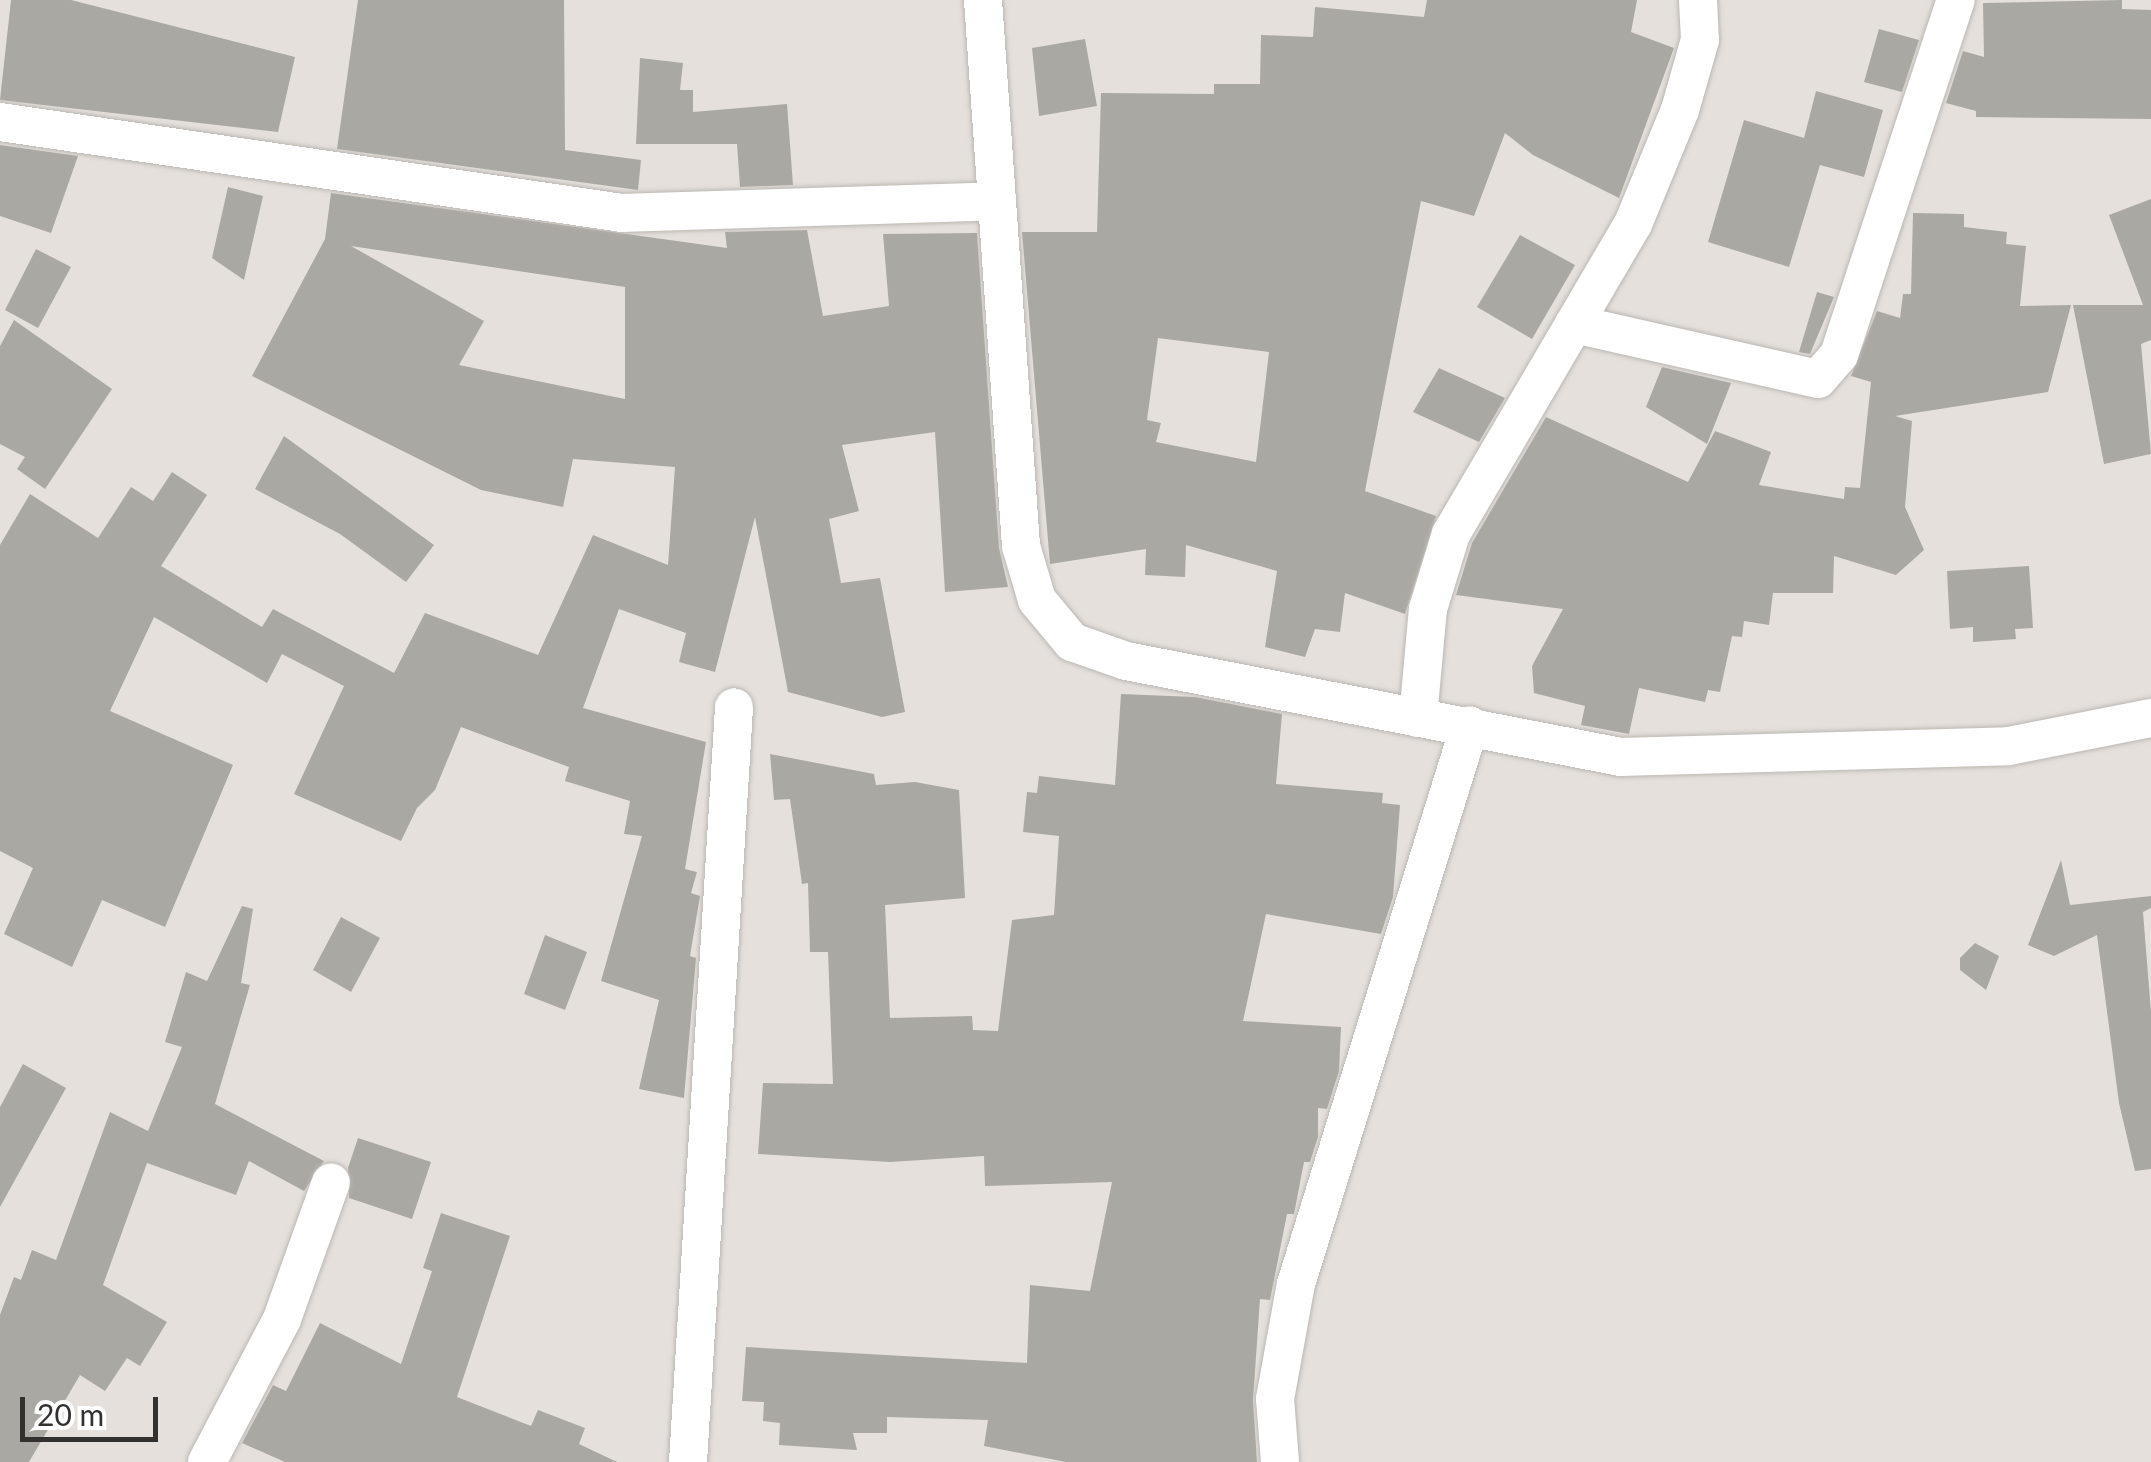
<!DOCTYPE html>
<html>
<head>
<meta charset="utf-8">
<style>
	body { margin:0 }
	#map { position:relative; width:2151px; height:1462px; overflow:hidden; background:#e5e0dc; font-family:Lato,sans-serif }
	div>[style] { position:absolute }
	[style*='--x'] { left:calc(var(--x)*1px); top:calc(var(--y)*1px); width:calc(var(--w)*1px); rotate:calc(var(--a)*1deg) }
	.building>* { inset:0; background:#aaa8a3 }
	.roads { filter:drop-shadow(0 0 2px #bbb7b2) drop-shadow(0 0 2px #bbb7b2) }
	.street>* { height:38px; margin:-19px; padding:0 19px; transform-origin:19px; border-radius:19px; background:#fff }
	span { translate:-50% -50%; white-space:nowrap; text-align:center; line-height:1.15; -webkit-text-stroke:8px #fff; paint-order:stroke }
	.scale { position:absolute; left:20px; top:1397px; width:138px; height:45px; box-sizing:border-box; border:5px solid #333130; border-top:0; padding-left:12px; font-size:30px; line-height:35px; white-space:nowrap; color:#333130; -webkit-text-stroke:8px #fff; paint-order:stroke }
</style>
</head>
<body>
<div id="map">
	<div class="building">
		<div style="clip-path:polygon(11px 0,71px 0,295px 57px,278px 132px,0 100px)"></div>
		<div style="clip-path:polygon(358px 0,564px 0,565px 150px,641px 160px,638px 190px,337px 149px)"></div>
		<div style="clip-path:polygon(evenodd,1427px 0,1637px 0,1631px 32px,1674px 48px,1619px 198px,1533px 155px,1505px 133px,1474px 216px,1421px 201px,1365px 491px,1436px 516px,1405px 614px,1345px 593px,1340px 632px,1315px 629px,1305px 657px,1265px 647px,1277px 571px,1186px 545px,1185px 577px,1145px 575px,1146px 549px,1050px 564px,1022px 232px,1097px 232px,1101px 93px,1214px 94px,1214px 84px,1260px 84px,1261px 35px,1313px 37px,1315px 7px,1424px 17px,1427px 0,1158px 338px,1269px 352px,1256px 462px,1156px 442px,1161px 423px,1147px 420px,1158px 338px)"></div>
		<div style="clip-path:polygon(2122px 0,2122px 9px,2151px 10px,2151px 119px,1976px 117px,1976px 111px,1946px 103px,1963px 51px,1984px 57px,1983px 3px)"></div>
		<div style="clip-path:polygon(1879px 29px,1919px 40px,1902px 92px,1864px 82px)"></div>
		<div style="clip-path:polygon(1085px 39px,1097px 106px,1039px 116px,1032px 48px)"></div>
		<div style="clip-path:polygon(640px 58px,683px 63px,680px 90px,693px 90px,693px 112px,787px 104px,793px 185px,740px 187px,737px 144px,636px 144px)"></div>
		<div style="clip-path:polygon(1816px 91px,1883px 110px,1864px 177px,1820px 165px,1789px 267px,1708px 242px,1744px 120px,1804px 138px)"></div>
		<div style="clip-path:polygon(0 145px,78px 156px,51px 233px,0 216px)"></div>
		<div style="clip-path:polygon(228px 187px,263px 196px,244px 280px,212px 258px)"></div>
		<div style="clip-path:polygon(evenodd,331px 193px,727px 248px,725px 232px,807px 230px,823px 316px,889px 306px,883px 234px,977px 233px,999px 548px,1008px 587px,945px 592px,935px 432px,842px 445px,859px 511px,829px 519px,841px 583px,880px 578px,905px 712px,882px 717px,788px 692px,755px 517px,715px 672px,679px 662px,686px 633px,619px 609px,583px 708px,706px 742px,685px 869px,697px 872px,691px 893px,700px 896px,690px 956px,696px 958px,684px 1098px,639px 1089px,659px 1000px,601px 981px,642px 836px,624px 834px,630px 801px,565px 781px,569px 767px,461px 727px,435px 790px,417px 808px,401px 841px,294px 794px,344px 686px,282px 654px,267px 683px,154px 617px,110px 711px,233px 765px,165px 927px,102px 900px,72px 967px,4px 934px,33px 868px,0 851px,0 545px,30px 494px,98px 538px,131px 487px,153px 501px,172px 472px,207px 495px,161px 566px,262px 627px,273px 609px,394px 673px,425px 613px,538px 655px,593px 535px,668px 565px,675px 467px,573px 459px,563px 507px,481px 490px,252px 376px,325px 239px,331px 193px,351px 246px,625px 287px,625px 399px,459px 365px,484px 321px,351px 246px)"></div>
		<div style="clip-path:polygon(2151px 199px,2151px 340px,2141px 344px,2151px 454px,2104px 464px,2073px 305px,2143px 305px,2109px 215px)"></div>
		<div style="clip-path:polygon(1913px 213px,1964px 214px,1964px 227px,2007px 232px,2006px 244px,2026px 246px,2020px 306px,2071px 305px,2048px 392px,1895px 416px,1912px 421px,1905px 507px,1924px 550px,1896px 575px,1834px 556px,1833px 593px,1773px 593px,1769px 625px,1744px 621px,1742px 637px,1732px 636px,1720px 692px,1708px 690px,1705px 702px,1639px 688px,1629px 734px,1581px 725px,1585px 706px,1534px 693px,1532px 666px,1563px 609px,1456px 595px,1472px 543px,1546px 417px,1688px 482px,1715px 431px,1771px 452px,1759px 485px,1844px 499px,1845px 487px,1860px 488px,1871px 382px,1851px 376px,1877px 311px,1900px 318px,1903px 294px,1911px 294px)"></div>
		<div style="clip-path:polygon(1520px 235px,1575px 265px,1532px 339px,1477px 307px)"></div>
		<div style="clip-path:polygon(36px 249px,71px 267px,38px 328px,5px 310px)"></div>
		<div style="clip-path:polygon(1817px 292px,1834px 297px,1810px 354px,1799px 352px)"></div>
		<div style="clip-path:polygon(14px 320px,112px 389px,45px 489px,17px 469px,25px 457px,0 444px,0 346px)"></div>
		<div style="clip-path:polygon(1662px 367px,1731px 383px,1707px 444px,1646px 407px)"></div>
		<div style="clip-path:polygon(1439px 368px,1505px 398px,1479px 442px,1413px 412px)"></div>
		<div style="clip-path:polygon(284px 436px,434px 545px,406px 582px,340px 534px,255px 489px)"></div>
		<div style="clip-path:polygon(2029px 566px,2033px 628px,2015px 629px,2016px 639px,1973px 642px,1973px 627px,1950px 629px,1947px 571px)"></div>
		<div style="clip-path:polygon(1121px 694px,1195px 697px,1282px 714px,1276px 784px,1383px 793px,1382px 803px,1400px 805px,1393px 897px,1381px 934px,1266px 914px,1243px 1021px,1341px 1027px,1339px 1071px,1327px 1109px,1318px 1108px,1318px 1137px,1310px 1162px,1304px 1162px,1294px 1214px,1287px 1214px,1270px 1300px,1260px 1299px,1253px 1400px,1257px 1462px,1066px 1462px,984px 1446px,988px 1420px,887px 1417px,887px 1433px,853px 1433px,857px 1450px,779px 1445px,780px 1423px,763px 1421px,764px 1402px,742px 1401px,746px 1347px,1027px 1363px,1030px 1285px,1090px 1291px,1112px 1182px,985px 1186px,984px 1156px,890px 1162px,758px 1154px,763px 1083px,833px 1084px,828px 952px,810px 952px,808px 883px,802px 884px,790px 799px,774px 800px,770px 754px,874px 774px,876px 785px,915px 782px,959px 790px,965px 898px,885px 905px,890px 1018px,972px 1016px,973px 1030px,998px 1031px,1012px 920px,1054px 915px,1059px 836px,1023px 832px,1027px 792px,1037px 793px,1039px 776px,1115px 785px)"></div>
		<div style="clip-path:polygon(2061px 860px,2070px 905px,2151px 896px,2151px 908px,2143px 912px,2151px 1012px,2151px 1169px,2135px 1171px,2119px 1103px,2097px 935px,2054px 956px,2028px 945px)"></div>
		<div style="clip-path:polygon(242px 906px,253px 909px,241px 983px,250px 985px,215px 1104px,324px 1161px,304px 1191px,249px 1161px,236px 1195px,147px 1163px,103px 1285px,167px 1322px,140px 1366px,127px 1358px,105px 1391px,80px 1375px,29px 1462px,0 1462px,0 1315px,14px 1277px,21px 1280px,32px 1250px,56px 1260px,110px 1112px,148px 1131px,182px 1047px,165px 1042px,186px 972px,207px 981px)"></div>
		<div style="clip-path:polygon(341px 917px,380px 938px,351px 992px,313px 970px)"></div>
		<div style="clip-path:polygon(545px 935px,587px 952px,565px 1010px,524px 994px)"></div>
		<div style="clip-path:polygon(1975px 943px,1999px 956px,1986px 990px,1960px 970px,1960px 958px)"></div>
		<div style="clip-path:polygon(23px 1064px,66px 1088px,0 1207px,0 1107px)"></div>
		<div style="clip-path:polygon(358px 1138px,431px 1162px,412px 1219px,349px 1198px,348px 1168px)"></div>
		<div style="clip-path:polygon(441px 1213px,510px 1236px,457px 1397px,531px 1426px,538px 1410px,585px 1428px,579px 1444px,617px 1462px,285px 1462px,242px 1443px,273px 1385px,286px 1391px,320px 1323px,401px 1364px,432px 1271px,423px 1268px)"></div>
	</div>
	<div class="roads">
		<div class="street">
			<div style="--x:983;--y:0;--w:547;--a:86.02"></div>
			<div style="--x:1021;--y:546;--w:56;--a:73.5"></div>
			<div style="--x:1037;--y:600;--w:55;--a:50.2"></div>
			<div style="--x:1072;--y:642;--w:57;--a:19.4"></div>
			<div style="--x:1126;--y:661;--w:504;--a:10.98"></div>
			<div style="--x:1621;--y:757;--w:388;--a:-1.6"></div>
			<div style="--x:2009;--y:746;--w:145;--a:-11.2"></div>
			<div style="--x:0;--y:122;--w:629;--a:8.32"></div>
			<div style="--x:622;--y:213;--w:372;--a:-1.8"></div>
			<div style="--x:1574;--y:324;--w:250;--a:12.7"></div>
			<div style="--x:1818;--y:379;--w:32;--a:-49"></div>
			<div style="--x:1839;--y:355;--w:374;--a:-71.8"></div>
			<div style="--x:1418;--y:718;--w:109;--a:-84.8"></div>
			<div style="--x:1428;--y:609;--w:78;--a:-73"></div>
			<div style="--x:1451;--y:534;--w:359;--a:-59.6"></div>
			<div style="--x:1633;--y:224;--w:123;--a:-67.6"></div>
			<div style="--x:1680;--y:110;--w:73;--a:-74.1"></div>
			<div style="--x:1700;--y:40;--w:40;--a:-92.9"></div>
			<div style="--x:207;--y:1462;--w:161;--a:-62.3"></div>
			<div style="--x:282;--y:1319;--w:145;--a:-70.3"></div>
			<div style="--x:688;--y:1462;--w:756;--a:-86.51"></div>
			<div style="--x:1280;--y:1462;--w:63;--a:-94.5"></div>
			<div style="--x:1275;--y:1399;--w:117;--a:-79.7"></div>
			<div style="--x:1296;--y:1284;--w:585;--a:-72.71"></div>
		</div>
	</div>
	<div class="scale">20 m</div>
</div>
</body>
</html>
